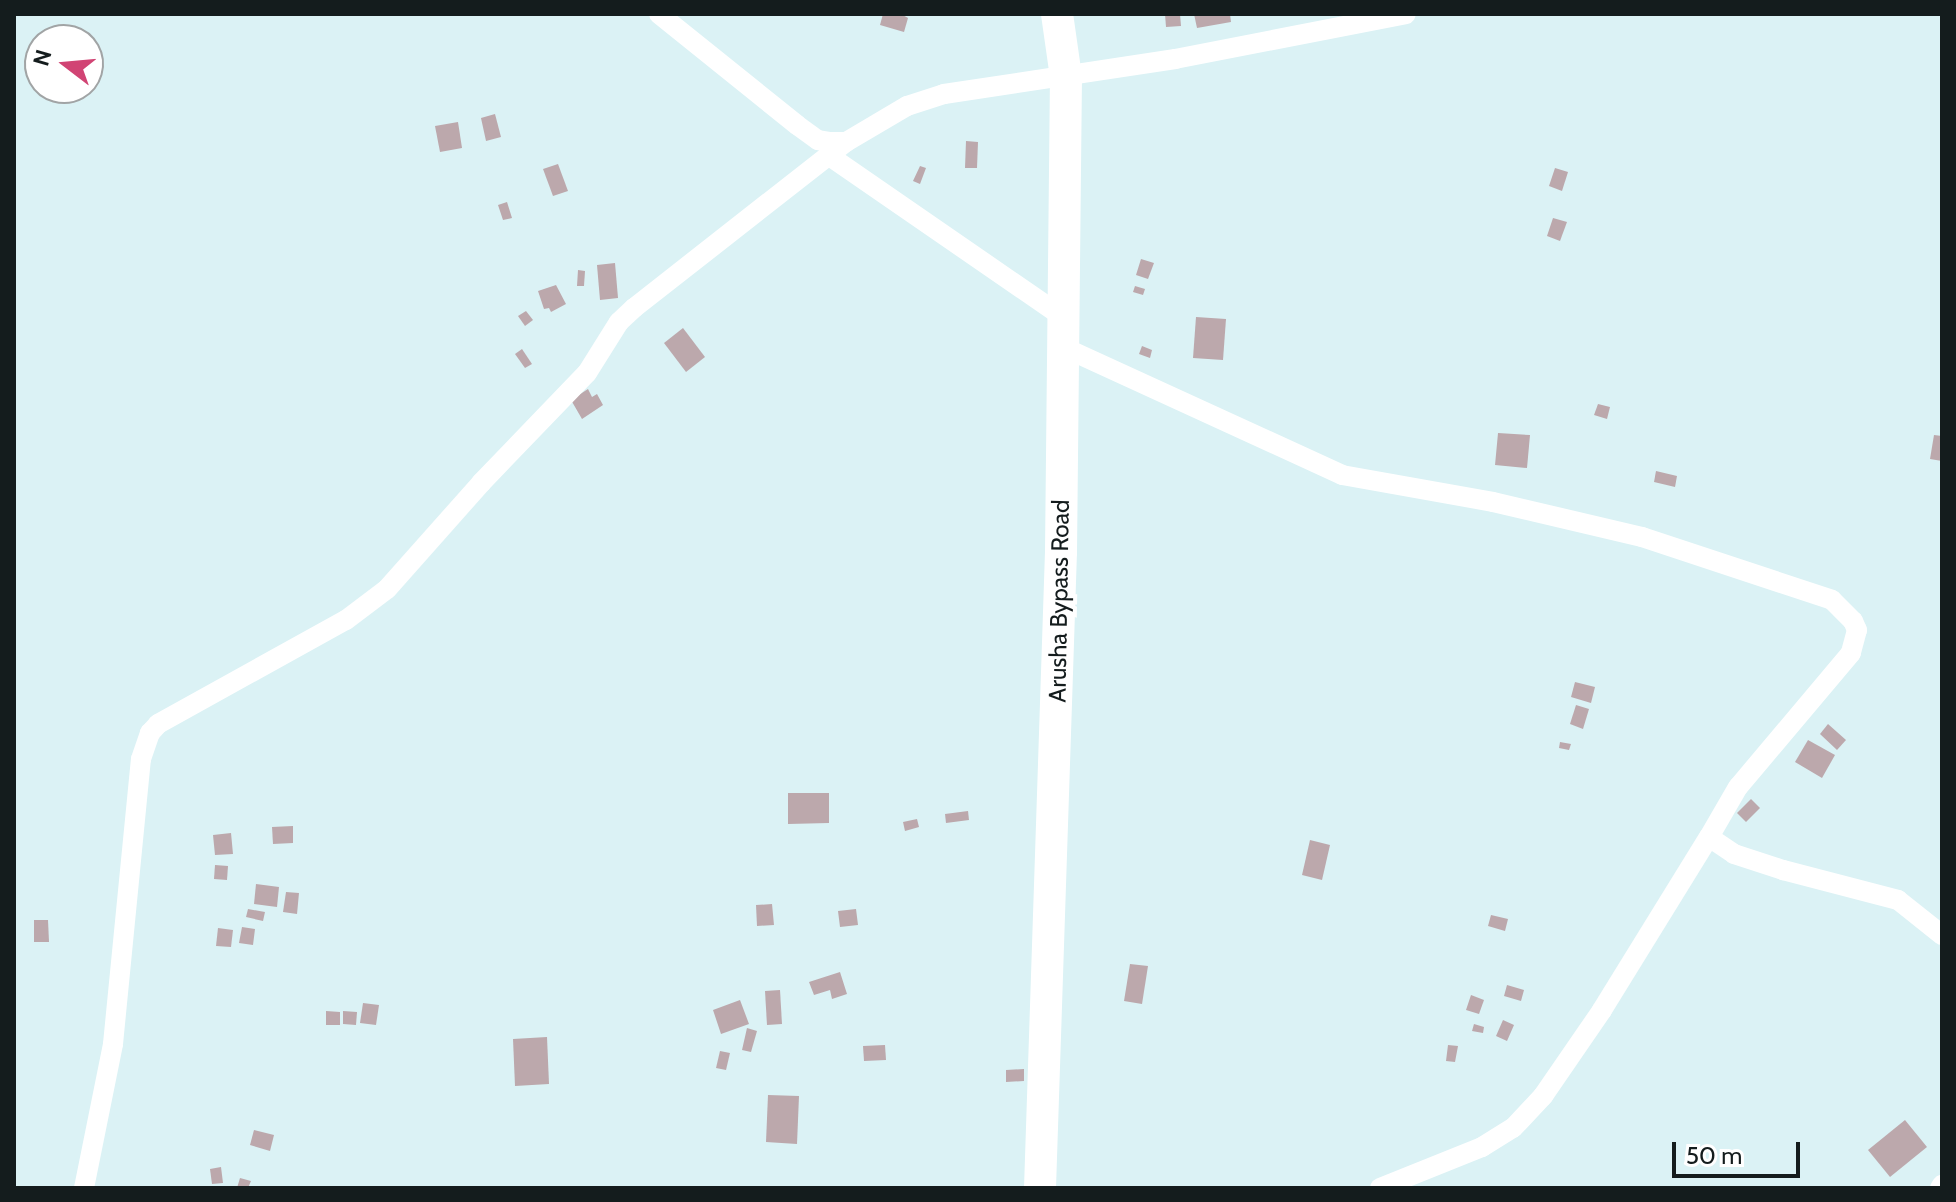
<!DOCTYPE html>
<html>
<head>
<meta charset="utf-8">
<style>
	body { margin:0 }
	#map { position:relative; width:1956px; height:1202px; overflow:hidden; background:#dbf2f5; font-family:Cabin,sans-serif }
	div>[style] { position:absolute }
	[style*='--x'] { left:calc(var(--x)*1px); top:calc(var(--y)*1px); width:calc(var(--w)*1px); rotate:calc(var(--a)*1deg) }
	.building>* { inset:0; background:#bca8ac }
	.minor>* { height:20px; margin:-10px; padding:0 10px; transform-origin:10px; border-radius:10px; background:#fff }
	.primary>* { height:32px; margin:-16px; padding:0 16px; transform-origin:16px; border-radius:16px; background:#fff }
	span { translate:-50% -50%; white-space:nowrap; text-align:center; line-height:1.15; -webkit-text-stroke:8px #fff; paint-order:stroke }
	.street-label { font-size:24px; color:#141c1d }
	.frame { position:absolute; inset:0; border:16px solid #141c1d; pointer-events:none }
	.north { position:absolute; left:24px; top:24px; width:80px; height:80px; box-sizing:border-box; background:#fff; border:2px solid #a1a4a5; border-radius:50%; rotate:286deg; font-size:22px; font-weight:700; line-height:32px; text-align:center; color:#141c1d }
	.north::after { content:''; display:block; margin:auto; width:28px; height:36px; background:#d14474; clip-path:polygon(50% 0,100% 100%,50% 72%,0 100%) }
	.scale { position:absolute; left:1672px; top:1142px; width:128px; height:36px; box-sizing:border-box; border:4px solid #141c1d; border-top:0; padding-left:10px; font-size:24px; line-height:28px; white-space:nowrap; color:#141c1d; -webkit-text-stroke:6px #fff; paint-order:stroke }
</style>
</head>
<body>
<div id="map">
	<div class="building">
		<div style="clip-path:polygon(883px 14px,901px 14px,908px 18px,904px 32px,880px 25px)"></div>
		<div style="clip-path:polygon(1165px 14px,1180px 14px,1181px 26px,1166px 27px)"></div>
		<div style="clip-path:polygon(1194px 14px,1230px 14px,1231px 22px,1197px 28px)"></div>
		<div style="clip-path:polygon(495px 114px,501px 137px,486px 141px,481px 118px)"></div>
		<div style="clip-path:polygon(458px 122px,462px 148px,440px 152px,435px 126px)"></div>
		<div style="clip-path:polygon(966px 141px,978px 142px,977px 168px,965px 168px)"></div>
		<div style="clip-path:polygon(558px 164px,568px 191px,553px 196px,543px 169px)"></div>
		<div style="clip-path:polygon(920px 166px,926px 168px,920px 184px,913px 181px)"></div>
		<div style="clip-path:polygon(1555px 168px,1568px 172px,1562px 191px,1549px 186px)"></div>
		<div style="clip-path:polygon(507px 202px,512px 218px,503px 220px,498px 205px)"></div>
		<div style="clip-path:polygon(1553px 218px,1567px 222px,1560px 241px,1547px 236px)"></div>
		<div style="clip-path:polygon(1141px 259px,1154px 263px,1148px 279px,1136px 275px)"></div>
		<div style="clip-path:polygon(615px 263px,618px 298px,600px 300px,597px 265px)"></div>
		<div style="clip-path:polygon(578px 270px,585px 271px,584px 286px,577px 286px)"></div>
		<div style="clip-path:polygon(556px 285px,566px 304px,551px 312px,549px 308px,544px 309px,538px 291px)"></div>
		<div style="clip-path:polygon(1135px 286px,1145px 289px,1143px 295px,1133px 292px)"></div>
		<div style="clip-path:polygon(526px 311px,533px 320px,525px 326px,518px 316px)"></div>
		<div style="clip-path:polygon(1196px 317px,1226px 319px,1223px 360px,1193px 358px)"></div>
		<div style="clip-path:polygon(683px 328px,705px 357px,686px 372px,664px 343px)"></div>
		<div style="clip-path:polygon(1142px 346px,1152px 350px,1150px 358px,1139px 354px)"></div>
		<div style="clip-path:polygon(522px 349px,532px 364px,525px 368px,515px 354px)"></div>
		<div style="clip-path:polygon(588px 389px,592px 397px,597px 394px,603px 405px,582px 419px,571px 400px)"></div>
		<div style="clip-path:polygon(1598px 404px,1610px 407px,1607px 419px,1594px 415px)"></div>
		<div style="clip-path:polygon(1498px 433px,1530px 435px,1527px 468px,1495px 465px)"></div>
		<div style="clip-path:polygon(1934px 435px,1942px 436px,1942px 461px,1930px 459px)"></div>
		<div style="clip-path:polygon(1656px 471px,1677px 476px,1675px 487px,1654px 482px)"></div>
		<div style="clip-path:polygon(1575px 682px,1595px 687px,1591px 703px,1571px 697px)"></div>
		<div style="clip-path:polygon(1576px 705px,1589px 709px,1583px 729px,1570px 724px)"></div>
		<div style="clip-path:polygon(1828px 724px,1846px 740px,1837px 750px,1820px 734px)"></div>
		<div style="clip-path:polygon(1808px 740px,1835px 755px,1822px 778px,1795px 762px)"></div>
		<div style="clip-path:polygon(1560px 742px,1571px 744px,1569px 750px,1559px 748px)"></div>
		<div style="clip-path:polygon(788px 793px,829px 793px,829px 823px,788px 824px)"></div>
		<div style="clip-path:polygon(1751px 799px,1760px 808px,1746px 822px,1737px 813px)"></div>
		<div style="clip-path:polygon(968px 811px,969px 820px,946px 823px,945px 814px)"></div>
		<div style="clip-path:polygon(917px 819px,919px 827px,905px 831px,903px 822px)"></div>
		<div style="clip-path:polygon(293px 826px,293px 843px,273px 844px,272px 827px)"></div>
		<div style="clip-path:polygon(231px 833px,233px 854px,215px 855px,213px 835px)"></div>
		<div style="clip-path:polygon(1310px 840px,1330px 845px,1322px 880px,1302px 875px)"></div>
		<div style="clip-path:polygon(215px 865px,228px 866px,227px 880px,214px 879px)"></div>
		<div style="clip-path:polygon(256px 884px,279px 887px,277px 907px,254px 904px)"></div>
		<div style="clip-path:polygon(286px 892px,299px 893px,297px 914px,283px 912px)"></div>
		<div style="clip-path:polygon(772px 904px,774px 925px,757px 926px,756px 905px)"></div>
		<div style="clip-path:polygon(248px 909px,265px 912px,263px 921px,246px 917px)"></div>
		<div style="clip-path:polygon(856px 909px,858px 925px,840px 927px,838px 911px)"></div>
		<div style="clip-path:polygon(1491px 915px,1508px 919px,1505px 931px,1488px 926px)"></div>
		<div style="clip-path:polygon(34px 920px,48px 920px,49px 942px,34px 942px)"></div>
		<div style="clip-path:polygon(242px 927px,255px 929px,253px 945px,239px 943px)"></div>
		<div style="clip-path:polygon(218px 928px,233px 930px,231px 947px,216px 946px)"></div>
		<div style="clip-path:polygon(1130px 964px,1148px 966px,1142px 1004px,1124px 1001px)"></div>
		<div style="clip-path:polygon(840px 972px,847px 994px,832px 999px,830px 990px,814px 995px,809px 982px)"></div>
		<div style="clip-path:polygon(1507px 985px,1524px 990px,1521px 1001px,1504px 996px)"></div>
		<div style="clip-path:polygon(780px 990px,782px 1024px,767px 1025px,765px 991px)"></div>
		<div style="clip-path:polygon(1471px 995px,1484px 1000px,1479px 1014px,1466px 1010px)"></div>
		<div style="clip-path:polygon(740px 1000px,749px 1024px,721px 1034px,713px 1010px)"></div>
		<div style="clip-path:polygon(363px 1003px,379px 1005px,376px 1025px,360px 1023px)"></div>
		<div style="clip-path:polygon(326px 1011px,340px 1012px,340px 1025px,326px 1025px)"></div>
		<div style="clip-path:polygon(343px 1011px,357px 1012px,356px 1025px,343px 1024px)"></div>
		<div style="clip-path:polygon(1503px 1020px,1514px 1025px,1507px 1041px,1496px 1036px)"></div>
		<div style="clip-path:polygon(1474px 1024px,1484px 1027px,1483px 1033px,1472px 1031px)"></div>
		<div style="clip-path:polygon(747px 1028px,757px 1031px,751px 1052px,742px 1050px)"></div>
		<div style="clip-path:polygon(547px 1037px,549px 1084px,515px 1086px,513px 1039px)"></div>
		<div style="clip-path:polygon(885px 1045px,886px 1060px,864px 1061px,863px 1046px)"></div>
		<div style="clip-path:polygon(1448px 1045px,1458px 1046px,1455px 1062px,1446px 1061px)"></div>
		<div style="clip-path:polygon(720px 1051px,730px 1053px,726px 1070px,716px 1068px)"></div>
		<div style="clip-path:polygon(1024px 1069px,1024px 1081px,1006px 1082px,1006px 1070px)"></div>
		<div style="clip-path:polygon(768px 1095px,799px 1096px,797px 1144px,766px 1142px)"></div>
		<div style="clip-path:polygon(1905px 1120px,1927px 1147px,1890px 1177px,1868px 1150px)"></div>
		<div style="clip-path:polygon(254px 1130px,274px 1135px,270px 1151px,250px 1145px)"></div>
		<div style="clip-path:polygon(221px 1167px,223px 1183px,212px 1184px,210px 1169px)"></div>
		<div style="clip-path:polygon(240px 1178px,251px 1181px,248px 1188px,237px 1188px)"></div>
	</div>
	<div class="minor">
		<div style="--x:659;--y:14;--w:177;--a:38.8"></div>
		<div style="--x:797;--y:125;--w:26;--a:36"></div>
		<div style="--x:818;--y:140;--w:11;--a:10"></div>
		<div style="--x:829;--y:142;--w:17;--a:0"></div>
		<div style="--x:846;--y:142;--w:71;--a:-30.5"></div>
		<div style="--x:907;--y:106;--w:39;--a:-18"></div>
		<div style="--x:944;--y:94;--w:234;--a:-8.6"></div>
		<div style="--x:1175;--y:59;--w:235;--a:-11"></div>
		<div style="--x:828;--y:155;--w:285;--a:34.6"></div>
		<div style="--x:1063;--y:347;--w:307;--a:24.6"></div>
		<div style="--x:1342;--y:475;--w:153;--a:10.1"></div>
		<div style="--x:1493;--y:502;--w:153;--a:13.2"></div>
		<div style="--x:1642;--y:537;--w:200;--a:18.3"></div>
		<div style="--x:1832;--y:600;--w:30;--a:45"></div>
		<div style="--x:1853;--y:621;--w:10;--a:66"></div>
		<div style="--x:1857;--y:630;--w:24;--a:105"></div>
		<div style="--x:1851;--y:653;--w:175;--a:130.1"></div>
		<div style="--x:1738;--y:787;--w:58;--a:120.1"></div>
		<div style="--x:1709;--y:837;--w:30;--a:34"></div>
		<div style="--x:1734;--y:854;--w:52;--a:18.1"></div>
		<div style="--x:1783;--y:870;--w:119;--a:14.6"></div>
		<div style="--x:1898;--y:900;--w:56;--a:38.5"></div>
		<div style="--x:84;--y:1188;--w:147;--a:-78.6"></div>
		<div style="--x:113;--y:1044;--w:286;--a:-84.4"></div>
		<div style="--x:141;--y:759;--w:28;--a:-71"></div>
		<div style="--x:150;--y:733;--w:12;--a:-48"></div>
		<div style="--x:158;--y:724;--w:215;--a:-29"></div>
		<div style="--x:346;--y:620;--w:51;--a:-37.1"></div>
		<div style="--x:387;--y:589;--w:142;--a:-48.4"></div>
		<div style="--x:481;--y:483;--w:153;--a:-46.1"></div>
		<div style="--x:587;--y:373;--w:60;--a:-57.9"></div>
		<div style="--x:619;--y:322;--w:21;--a:-43"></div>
		<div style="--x:634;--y:308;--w:269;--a:-38.1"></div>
		<div style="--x:1380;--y:1188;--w:110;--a:-21.9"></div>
		<div style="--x:1482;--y:1147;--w:36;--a:-32"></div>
		<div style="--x:1513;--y:1128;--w:44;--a:-46.8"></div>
		<div style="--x:1543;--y:1096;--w:104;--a:-55.5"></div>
		<div style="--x:1602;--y:1010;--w:203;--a:-58.3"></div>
		<div style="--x:1940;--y:1188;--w:4;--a:-56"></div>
	</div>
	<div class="primary">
		<div style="--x:1040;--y:1188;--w:636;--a:-88.11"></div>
		<div style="--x:1061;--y:552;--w:475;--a:-89.4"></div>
		<div style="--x:1066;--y:77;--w:64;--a:-98.1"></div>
	</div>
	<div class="street-label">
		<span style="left:1059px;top:601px;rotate:-89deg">Arusha Bypass Road</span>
	</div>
	<div class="frame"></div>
	<div class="north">N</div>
	<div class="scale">50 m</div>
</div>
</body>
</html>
